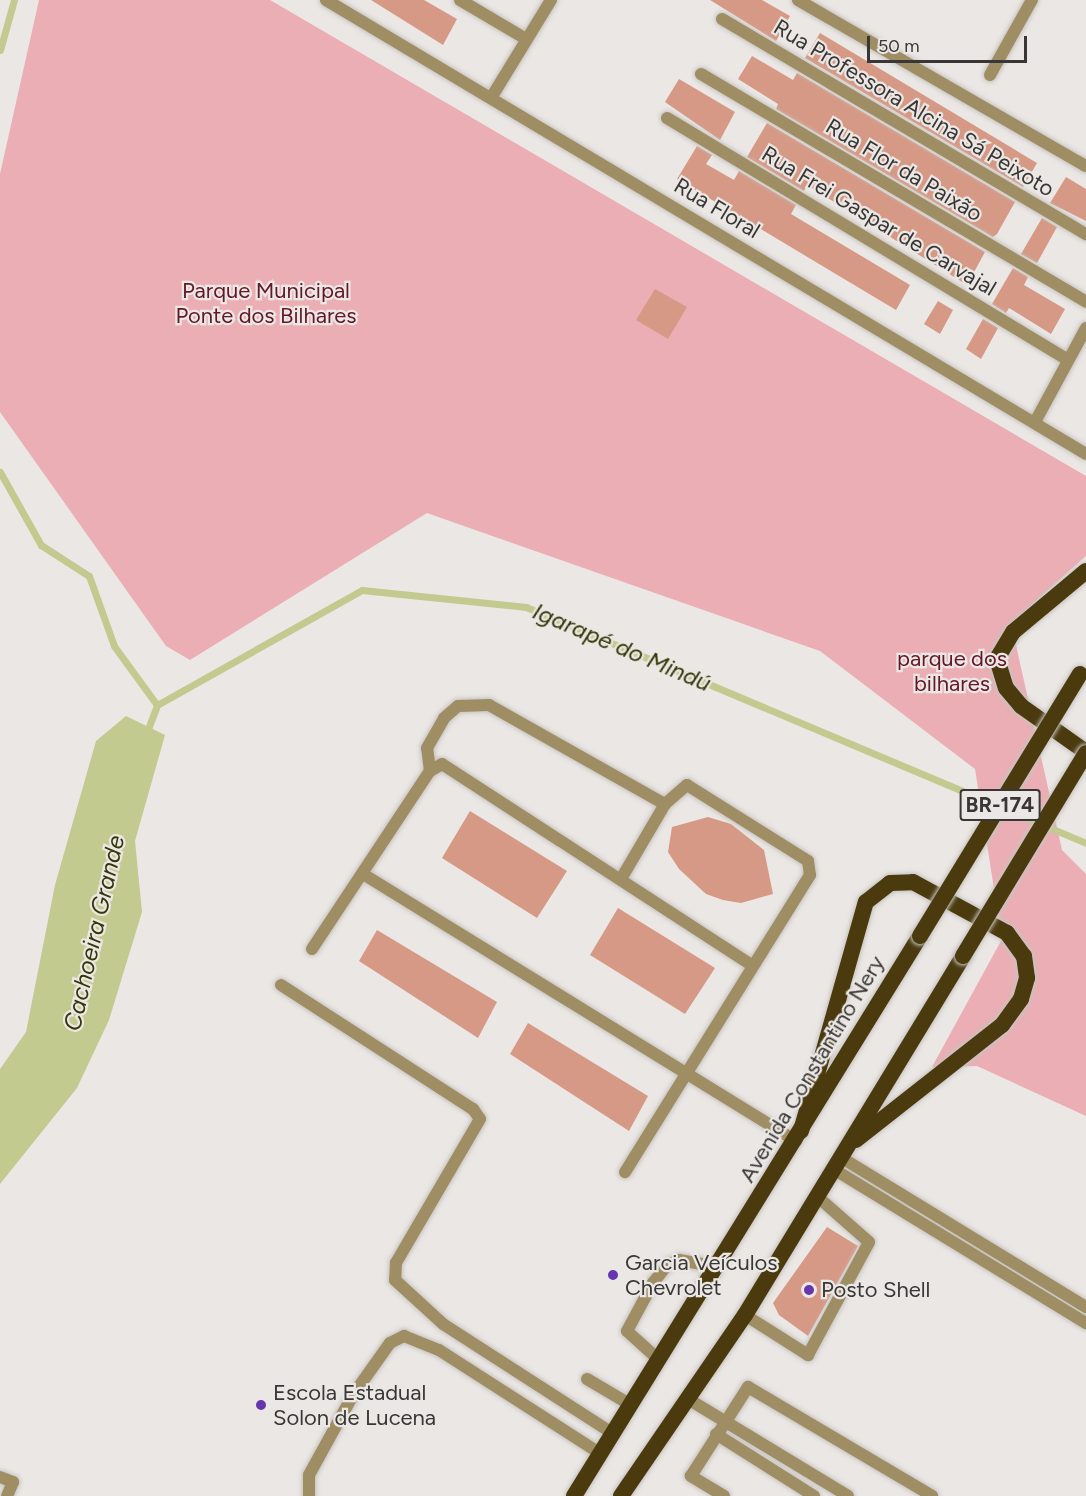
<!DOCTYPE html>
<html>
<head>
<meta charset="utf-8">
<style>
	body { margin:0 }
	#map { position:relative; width:1086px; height:1496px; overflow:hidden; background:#ebe7e4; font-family:Figtree,sans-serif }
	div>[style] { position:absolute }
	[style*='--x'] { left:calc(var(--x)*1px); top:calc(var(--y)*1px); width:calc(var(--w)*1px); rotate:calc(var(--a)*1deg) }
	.green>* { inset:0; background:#ebaeb4 }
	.water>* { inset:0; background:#c3ca8f }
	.stream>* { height:7px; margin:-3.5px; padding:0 3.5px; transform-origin:3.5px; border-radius:3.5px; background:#c3ca8f }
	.building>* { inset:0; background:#d69986 }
	.roads { filter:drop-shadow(0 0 2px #c7c4c1) drop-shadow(0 0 2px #c7c4c1) }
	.service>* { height:12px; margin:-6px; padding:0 6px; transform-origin:6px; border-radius:6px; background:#9f8d63 }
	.minor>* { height:12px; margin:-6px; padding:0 6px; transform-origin:6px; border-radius:6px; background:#9f8d63 }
	.trunk>* { height:16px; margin:-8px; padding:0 8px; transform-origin:8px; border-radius:8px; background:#4a3a0e }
	.bridges { filter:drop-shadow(0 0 2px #c7c4c1) drop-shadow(0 0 2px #c7c4c1) }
	.trunk-bridge>* { height:16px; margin:-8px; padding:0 8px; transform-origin:8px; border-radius:8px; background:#4a3a0e }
	.dots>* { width:16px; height:16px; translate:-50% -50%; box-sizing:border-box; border:3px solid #ebe7e4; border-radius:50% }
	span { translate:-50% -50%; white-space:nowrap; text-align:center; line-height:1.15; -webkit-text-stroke:4.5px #ebe7e4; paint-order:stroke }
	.shield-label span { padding:2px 4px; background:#ebe7e4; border:2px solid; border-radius:4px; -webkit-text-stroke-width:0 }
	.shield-label { font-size:21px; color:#383735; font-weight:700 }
	.street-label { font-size:22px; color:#383735 }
	.park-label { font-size:22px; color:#631727 }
	.poi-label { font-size:22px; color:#383735 }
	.left { translate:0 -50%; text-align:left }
	.water-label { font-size:24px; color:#343708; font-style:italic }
	.scale { position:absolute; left:867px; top:36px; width:160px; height:27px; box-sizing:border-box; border:3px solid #383735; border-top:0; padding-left:8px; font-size:18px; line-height:21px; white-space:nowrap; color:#383735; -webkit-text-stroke:4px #ebe7e4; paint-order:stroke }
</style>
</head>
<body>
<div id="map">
	<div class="green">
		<div style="clip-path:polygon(39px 0,270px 0,1086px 476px,1086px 556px,1006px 628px,1013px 632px,1062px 850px,1086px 874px,1086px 1116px,977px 1066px,932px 1067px,1002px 939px,975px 769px,820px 651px,427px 513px,190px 660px,166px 646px,0 412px,0 174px)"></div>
	</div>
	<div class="water">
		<div style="clip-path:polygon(126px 716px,165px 735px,135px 841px,142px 912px,109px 1020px,77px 1088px,0 1184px,0 1069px,26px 1032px,55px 885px,96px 741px)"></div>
	</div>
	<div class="stream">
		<div style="--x:0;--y:50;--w:52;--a:-74.4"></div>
		<div style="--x:0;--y:472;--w:84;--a:60.7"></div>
		<div style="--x:41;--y:545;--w:57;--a:32.9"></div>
		<div style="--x:89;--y:576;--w:74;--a:70.3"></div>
		<div style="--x:114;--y:646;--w:73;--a:53.9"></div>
		<div style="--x:157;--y:705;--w:235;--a:-29.3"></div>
		<div style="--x:362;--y:590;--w:165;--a:5.9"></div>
		<div style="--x:526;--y:607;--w:608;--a:22.85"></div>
		<div style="--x:146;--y:734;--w:31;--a:-69"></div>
	</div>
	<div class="building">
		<div style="clip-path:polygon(371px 0,424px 0,457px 19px,443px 45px)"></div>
		<div style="clip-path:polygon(710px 0,762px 0,790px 16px,776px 41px)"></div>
		<div style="clip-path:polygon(820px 33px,1037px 163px,1023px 187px,805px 58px)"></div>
		<div style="clip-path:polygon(752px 56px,793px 80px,797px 73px,1015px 202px,997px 234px,993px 237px,776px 109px,778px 104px,738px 79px)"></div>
		<div style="clip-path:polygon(679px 79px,735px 112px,720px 140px,665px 102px)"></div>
		<div style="clip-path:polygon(767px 123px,985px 252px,967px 285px,807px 185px,804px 191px,747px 157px)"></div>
		<div style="clip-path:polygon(697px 146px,712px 155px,706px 164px,734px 180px,739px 171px,796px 205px,791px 214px,910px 285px,896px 310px,677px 179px)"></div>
		<div style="clip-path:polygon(1066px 177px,1086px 189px,1086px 221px,1050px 203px)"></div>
		<div style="clip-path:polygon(1042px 218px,1057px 227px,1037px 263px,1021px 254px)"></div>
		<div style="clip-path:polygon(1013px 268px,1028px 277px,1024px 285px,1065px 309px,1051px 334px,1009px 308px,1006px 313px,992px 304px)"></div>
		<div style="clip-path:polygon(655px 289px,687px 307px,668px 339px,636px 320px)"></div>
		<div style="clip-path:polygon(938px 301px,953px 310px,940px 334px,924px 324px)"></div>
		<div style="clip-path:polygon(983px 319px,998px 328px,981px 359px,966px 349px)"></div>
		<div style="clip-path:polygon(470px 811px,567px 871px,537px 918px,442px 858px)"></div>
		<div style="clip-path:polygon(708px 817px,731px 824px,764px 850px,773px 894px,741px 903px,723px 900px,706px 894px,679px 869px,668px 852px,672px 827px)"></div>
		<div style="clip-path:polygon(618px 908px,715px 968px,685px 1014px,590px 955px)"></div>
		<div style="clip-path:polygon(377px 930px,497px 1002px,478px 1038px,359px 961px)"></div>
		<div style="clip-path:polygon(528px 1023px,648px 1096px,629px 1131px,510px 1054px)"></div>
		<div style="clip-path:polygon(827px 1227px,858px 1246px,808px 1336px,779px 1315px,773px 1303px)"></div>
	</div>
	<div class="roads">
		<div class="service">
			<div style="--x:990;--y:75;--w:86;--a:-60.8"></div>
			<div style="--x:281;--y:985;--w:229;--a:32.9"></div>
			<div style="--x:473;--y:1109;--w:12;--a:55"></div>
			<div style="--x:480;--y:1119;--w:167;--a:120.3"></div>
			<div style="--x:396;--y:1263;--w:17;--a:93"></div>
			<div style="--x:395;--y:1280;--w:65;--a:42.5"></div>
			<div style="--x:443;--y:1324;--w:203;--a:32.8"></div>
			<div style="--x:842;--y:1158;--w:286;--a:31.4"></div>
			<div style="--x:835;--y:1170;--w:294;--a:31.4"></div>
			<div style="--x:745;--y:1315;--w:75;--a:32.4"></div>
			<div style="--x:808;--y:1355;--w:128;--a:-61.6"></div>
			<div style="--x:869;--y:1242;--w:67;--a:-138.7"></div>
			<div style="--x:659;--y:1360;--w:43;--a:-137.8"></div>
			<div style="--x:627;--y:1331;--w:55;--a:-61.6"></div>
			<div style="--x:653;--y:1283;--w:23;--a:-52"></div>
			<div style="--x:667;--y:1265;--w:13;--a:-23"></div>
			<div style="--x:679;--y:1260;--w:39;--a:10"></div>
			<div style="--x:587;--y:1379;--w:51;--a:30.6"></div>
			<div style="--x:688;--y:1399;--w:187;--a:31.2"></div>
			<div style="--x:716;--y:1434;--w:116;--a:32.3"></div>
			<div style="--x:0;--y:1477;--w:14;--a:21"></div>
			<div style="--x:13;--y:1482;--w:15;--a:113"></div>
			<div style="--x:309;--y:1496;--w:21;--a:-90"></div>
			<div style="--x:309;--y:1475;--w:91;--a:-61.2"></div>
			<div style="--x:353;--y:1395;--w:64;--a:-54.6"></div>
			<div style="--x:390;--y:1343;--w:16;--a:-27"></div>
			<div style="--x:404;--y:1336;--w:38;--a:22"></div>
			<div style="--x:439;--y:1350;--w:193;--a:32.7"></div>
			<div style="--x:724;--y:1496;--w:39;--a:-149"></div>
			<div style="--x:691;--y:1476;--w:106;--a:-57.4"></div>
			<div style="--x:748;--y:1387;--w:214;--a:30.6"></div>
		</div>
		<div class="minor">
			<div style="--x:326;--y:0;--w:885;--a:30.85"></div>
			<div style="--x:460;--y:0;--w:77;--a:30.6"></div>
			<div style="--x:798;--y:0;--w:332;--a:30"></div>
			<div style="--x:722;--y:19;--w:423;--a:30.6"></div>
			<div style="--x:701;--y:74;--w:447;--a:30.6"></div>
			<div style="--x:491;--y:98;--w:115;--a:-58.5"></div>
			<div style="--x:667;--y:118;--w:468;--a:31.1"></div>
			<div style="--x:1035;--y:422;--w:107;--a:-61.5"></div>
			<div style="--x:430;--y:771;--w:23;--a:-97"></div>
			<div style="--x:427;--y:748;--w:34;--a:-60"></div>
			<div style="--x:444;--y:718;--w:18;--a:-41"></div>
			<div style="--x:458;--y:706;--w:31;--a:-2"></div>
			<div style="--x:489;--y:705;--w:202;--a:29.4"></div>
			<div style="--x:665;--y:804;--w:29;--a:-41"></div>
			<div style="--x:687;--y:785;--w:143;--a:32.1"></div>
			<div style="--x:808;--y:861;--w:14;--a:82"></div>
			<div style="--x:810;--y:875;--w:350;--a:121.9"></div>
			<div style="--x:363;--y:874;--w:509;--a:31.66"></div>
			<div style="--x:621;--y:879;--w:87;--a:-59.6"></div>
			<div style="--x:312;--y:949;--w:214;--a:-56.5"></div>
			<div style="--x:430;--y:771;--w:14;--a:-30"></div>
			<div style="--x:442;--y:764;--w:369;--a:33"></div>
		</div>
		<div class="trunk">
			<div style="--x:1086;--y:571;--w:95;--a:140.1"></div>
			<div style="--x:1013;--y:632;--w:31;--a:121"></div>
			<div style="--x:997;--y:659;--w:30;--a:73"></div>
			<div style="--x:1006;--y:688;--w:23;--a:50"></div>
			<div style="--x:1021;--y:706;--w:80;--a:35.3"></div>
			<div style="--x:801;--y:1131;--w:238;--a:-74.2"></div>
			<div style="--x:866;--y:902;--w:31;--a:-38"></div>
			<div style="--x:890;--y:883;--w:23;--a:-2"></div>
			<div style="--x:913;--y:882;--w:107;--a:28.5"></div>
			<div style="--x:1007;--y:933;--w:29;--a:54"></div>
			<div style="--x:1024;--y:956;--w:22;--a:82"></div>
			<div style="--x:1027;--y:978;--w:22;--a:106"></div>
			<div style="--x:1021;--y:999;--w:32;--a:126"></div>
			<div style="--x:1002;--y:1025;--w:186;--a:141.8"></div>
			<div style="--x:574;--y:1496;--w:658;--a:-58.29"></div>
			<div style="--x:621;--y:1496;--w:219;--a:-55.6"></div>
			<div style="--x:745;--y:1315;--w:420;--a:-58.7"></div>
		</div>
	</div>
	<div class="bridges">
		<div class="trunk-bridge">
			<div style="--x:920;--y:936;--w:307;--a:-58.6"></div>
			<div style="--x:963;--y:956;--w:237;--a:-58.8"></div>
		</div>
	</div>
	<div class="dots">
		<div style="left:613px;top:1275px;background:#6636ae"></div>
		<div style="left:809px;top:1290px;background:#6636ae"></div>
		<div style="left:261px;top:1405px;background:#6636ae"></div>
	</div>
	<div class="shield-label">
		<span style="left:1000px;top:805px">BR-174</span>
	</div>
	<div class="street-label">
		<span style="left:914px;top:108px;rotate:31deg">Rua Professora Alcina Sá Peixoto</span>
		<span style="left:904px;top:170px;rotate:31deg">Rua Flor da Paixão</span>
		<span style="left:717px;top:208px;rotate:31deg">Rua Floral</span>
		<span style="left:879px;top:221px;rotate:31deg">Rua Frei Gaspar de Carvajal</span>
		<span style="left:812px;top:1069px;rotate:-59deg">Avenida Constantino Nery</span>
	</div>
	<div class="park-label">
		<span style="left:266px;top:303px">Parque Municipal<br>Ponte dos Bilhares</span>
		<span style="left:952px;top:671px">parque dos<br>bilhares</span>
	</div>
	<div class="poi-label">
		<span class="left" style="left:625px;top:1275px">Garcia Veículos<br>Chevrolet</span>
		<span class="left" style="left:821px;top:1290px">Posto Shell</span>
		<span class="left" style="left:273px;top:1405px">Escola Estadual<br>Solon de Lucena</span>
	</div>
	<div class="water-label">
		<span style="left:622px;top:647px;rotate:23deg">Igarapé do Mindú</span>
		<span style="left:94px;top:933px;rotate:-77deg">Cachoeira Grande</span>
	</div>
	<div class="scale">50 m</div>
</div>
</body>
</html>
